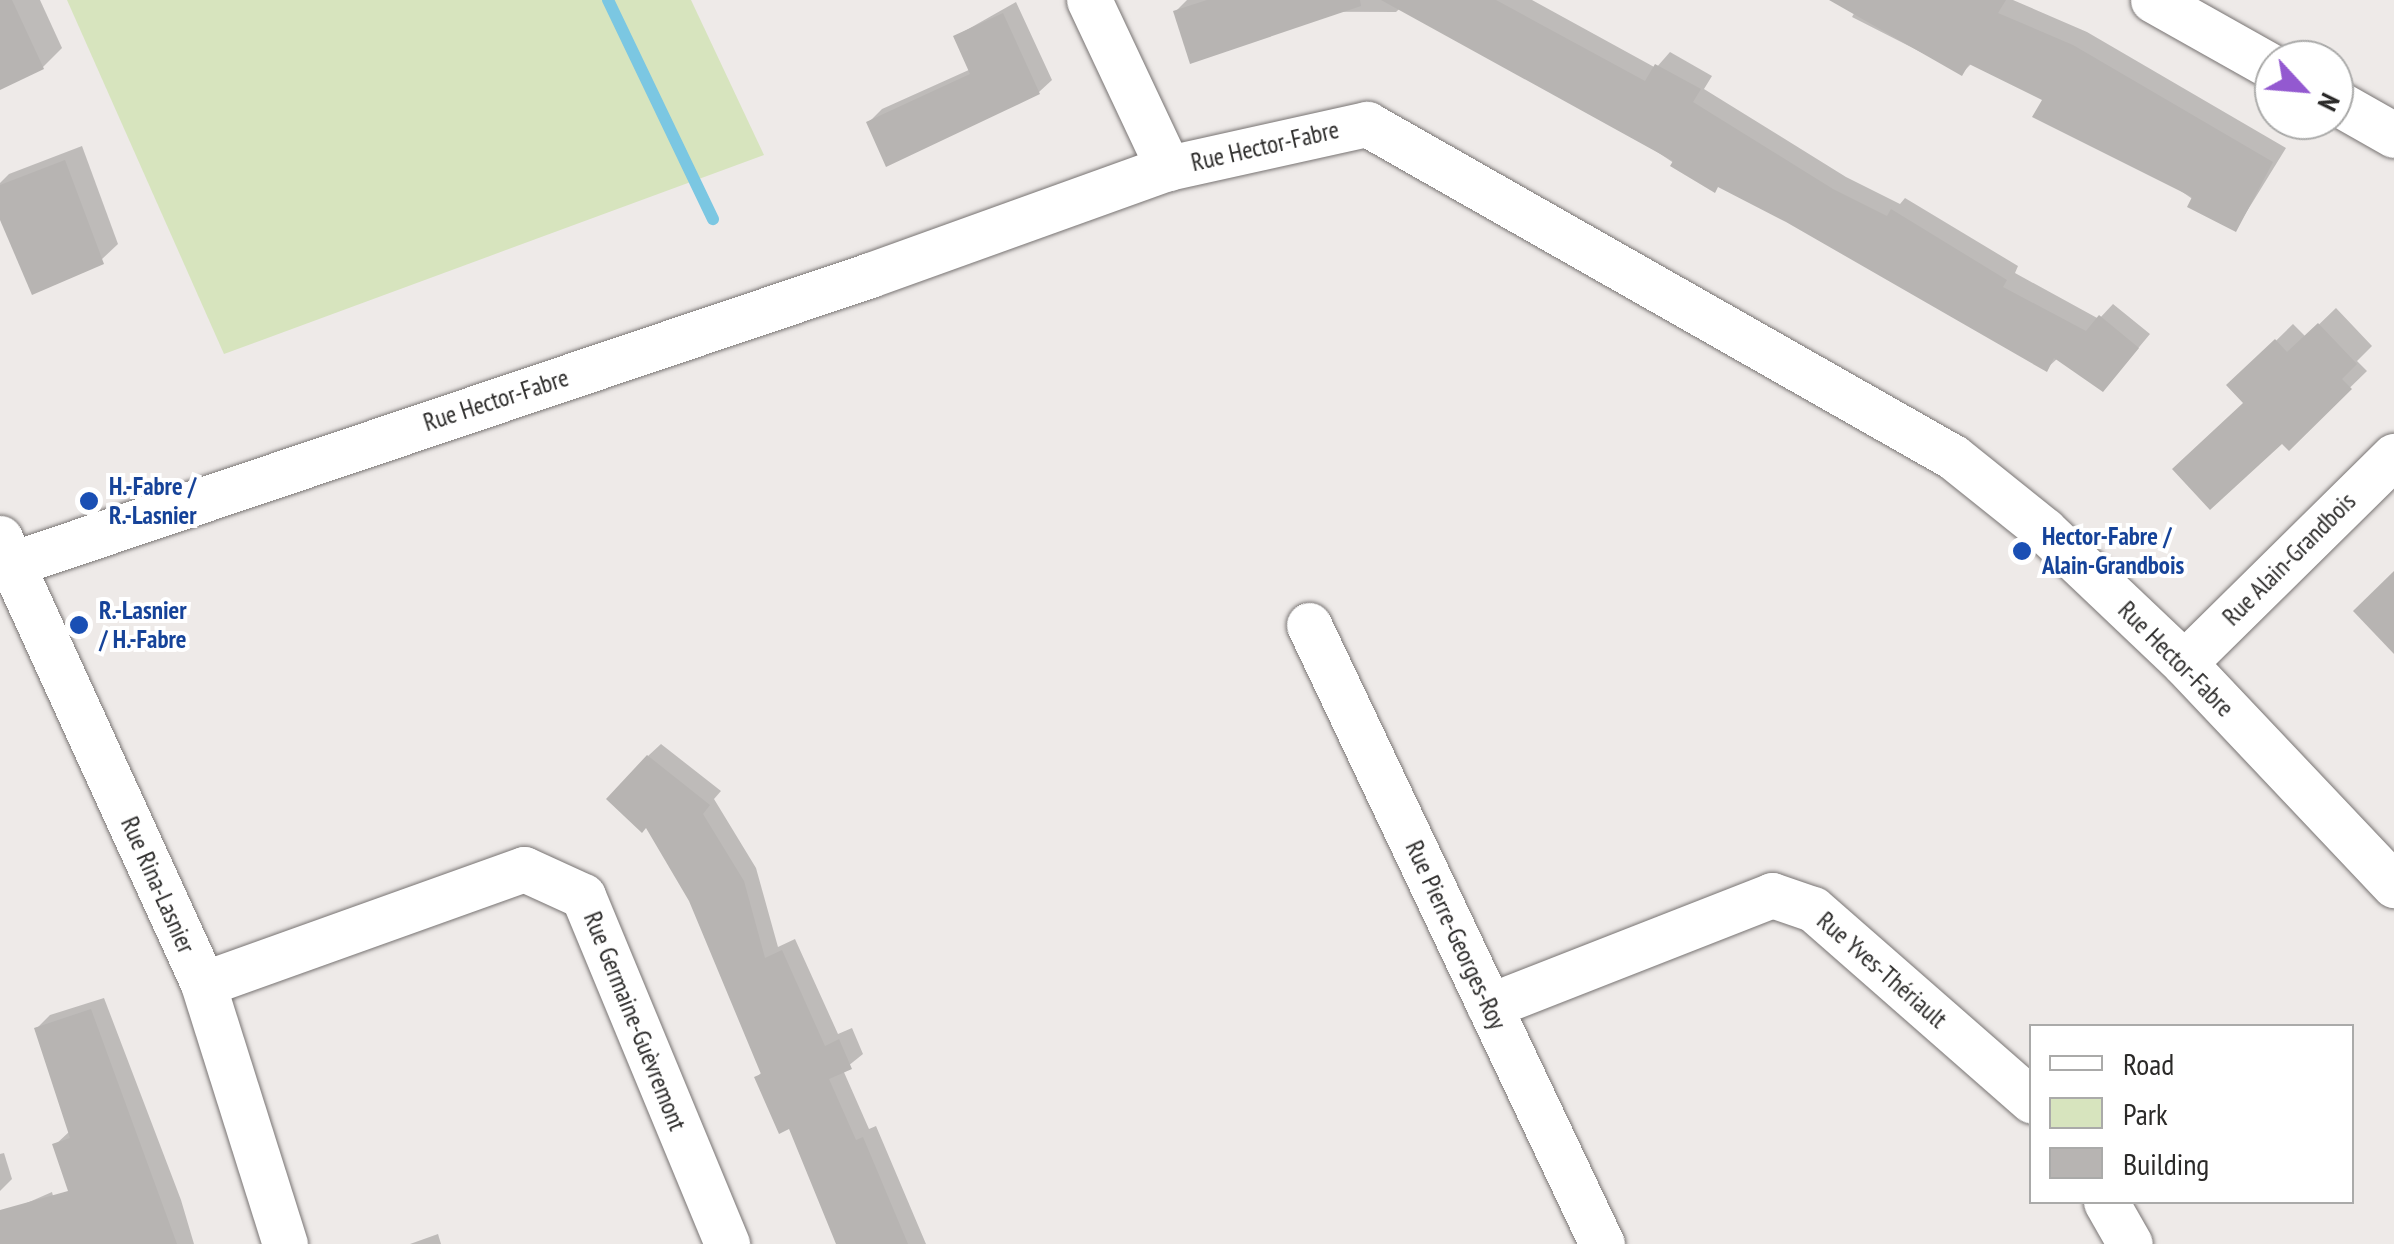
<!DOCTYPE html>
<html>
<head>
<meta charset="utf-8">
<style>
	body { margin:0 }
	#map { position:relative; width:2394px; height:1244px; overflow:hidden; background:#eeeae8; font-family:"PT Sans Narrow",sans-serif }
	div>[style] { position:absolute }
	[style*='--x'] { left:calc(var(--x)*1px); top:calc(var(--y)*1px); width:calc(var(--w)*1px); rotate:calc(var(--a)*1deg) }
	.green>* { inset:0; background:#d7e4be }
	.shadow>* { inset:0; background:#0003 }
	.stream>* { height:12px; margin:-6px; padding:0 6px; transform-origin:6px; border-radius:6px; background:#7bc7e2 }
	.building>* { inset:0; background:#b7b4b2 }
	.roads { filter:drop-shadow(0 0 2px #787473) drop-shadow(0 0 2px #787473) }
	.minor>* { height:45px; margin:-22.5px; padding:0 22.5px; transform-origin:22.5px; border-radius:22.5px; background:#fff }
	.dots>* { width:28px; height:28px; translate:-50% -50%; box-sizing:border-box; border:5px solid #fff; border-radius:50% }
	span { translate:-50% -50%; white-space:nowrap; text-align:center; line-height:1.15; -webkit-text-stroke:8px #fff; paint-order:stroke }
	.street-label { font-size:25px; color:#2b2a29 }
	.transit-label { font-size:25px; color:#164399; font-weight:700 }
	.left { translate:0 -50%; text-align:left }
	.legend { position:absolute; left:2029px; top:1024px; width:325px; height:180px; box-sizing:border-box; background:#fff; border:2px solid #aaaaa9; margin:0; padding:12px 18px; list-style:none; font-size:30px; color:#2b2a29 }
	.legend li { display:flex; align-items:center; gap:20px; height:50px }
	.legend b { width:50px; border:2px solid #aaaaa9 }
	.north { position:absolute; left:2254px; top:40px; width:100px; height:100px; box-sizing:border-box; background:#fff; border:2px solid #aaaaa9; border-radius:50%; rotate:116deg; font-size:28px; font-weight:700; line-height:40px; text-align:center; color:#2b2a29 }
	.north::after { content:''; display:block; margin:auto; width:35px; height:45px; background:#9359d0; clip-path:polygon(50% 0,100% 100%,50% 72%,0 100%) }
</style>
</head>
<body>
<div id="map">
	<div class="green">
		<div style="clip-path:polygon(67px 0,691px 0,764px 155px,224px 354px)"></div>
	</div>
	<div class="shadow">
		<div style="clip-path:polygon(0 0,40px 0,62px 48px,43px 67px,0 87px)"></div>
		<div style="clip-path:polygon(1187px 0,1409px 0,1396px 12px,1176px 11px)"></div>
		<div style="clip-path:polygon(1431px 0,1532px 0,1656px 68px,1670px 52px,1712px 76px,1704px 89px,1846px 177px,1900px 204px,1905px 198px,2018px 266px,2015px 273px,2099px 319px,2113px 304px,2150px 334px,2115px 376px,2058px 358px,2046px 369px,1787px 220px,1719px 185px,1714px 190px)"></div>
		<div style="clip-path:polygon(1862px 0,2013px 0,2087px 32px,2286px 148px,2236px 229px,2046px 98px,1972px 63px,1962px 73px,1852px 17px)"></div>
		<div style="clip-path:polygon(1016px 2px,1052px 80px,1039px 92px,869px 122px,882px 109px,971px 69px,956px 36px)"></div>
		<div style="clip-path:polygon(82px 146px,118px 244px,101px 260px,0 207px,0 183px,9px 174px)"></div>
		<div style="clip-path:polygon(2336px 308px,2372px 346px,2357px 361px,2367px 371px,2289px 447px,2246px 402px,2247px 369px,2293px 324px,2306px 337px)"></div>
		<div style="clip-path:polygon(661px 744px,721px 791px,714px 799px,756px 868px,778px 947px,795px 939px,838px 1034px,852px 1028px,863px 1054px,843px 1070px,869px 1129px,876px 1126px,926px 1244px,844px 1244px,791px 1126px,757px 1077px,763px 1071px,648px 756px)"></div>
		<div style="clip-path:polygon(104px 998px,181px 1200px,194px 1244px,113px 1244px,55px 1145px,70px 1131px,37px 1028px,50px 1015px)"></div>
		<div style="clip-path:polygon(4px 1153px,12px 1179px,0 1191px,0 1154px)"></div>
		<div style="clip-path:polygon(52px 1192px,65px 1244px,31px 1244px,20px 1206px)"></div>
		<div style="clip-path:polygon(438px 1234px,441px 1244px,410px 1244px)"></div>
	</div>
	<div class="stream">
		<div style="--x:608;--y:0;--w:243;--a:64.4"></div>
	</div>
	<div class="building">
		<div style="clip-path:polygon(0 0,12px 0,44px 69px,0 90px)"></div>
		<div style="clip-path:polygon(1207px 0,1360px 0,1361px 6px,1190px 64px,1173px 11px)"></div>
		<div style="clip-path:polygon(1381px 0,1496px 0,1645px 81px,1655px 64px,1701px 89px,1693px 102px,1833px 189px,1887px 216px,1891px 209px,2007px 280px,2003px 287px,2086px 331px,2099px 315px,2139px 348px,2103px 392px,2054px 358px,2047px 372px,1786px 222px,1718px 187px,1715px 193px,1670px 166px,1673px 161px)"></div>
		<div style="clip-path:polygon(1829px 0,2006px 0,1998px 13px,2073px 45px,2273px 162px,2236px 232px,2187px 207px,2192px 197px,2032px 117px,2042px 100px,1969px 64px,1962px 76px)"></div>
		<div style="clip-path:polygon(1003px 13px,1040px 94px,886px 167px,866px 122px,970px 74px,953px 36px)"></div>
		<div style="clip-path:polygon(65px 160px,104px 264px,32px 295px,0 220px,0 185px)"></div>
		<div style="clip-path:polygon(2318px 323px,2357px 364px,2342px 379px,2352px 389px,2289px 451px,2282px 444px,2210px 510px,2172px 469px,2243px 403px,2226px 385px,2275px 339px,2287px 352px)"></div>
		<div style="clip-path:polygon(2394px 571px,2394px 654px,2353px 611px)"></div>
		<div style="clip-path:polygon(647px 755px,710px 805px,703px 814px,744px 881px,765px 958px,782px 950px,825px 1046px,839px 1039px,852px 1069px,829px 1079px,856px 1140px,863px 1137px,908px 1244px,836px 1244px,789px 1129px,779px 1134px,754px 1077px,761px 1074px,689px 901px,646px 828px,642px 833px,606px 799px)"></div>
		<div style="clip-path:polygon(91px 1009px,177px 1244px,0 1244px,0 1210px,68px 1191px,52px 1144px,70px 1138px,34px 1028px)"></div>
	</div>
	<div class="roads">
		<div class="minor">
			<div style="--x:1089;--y:0;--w:186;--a:64.8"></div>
			<div style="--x:2153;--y:0;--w:139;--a:29.3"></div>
			<div style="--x:2334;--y:101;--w:69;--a:29.5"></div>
			<div style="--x:0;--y:538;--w:490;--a:65.5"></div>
			<div style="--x:203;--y:984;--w:273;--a:72.5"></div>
			<div style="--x:0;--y:568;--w:918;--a:-18.61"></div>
			<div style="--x:870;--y:275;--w:317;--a:-19.8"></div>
			<div style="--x:1168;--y:168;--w:204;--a:-12.5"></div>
			<div style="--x:1367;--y:124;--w:674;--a:29.61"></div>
			<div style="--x:1953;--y:457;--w:117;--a:38.7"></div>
			<div style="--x:2044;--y:530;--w:193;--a:43.5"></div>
			<div style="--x:2184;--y:663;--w:306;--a:46.6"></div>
			<div style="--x:1309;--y:625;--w:685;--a:64.67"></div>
			<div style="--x:2184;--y:663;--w:295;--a:-44.6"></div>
			<div style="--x:203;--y:984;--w:341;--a:-19.7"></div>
			<div style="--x:524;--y:869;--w:65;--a:24.6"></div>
			<div style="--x:583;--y:896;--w:377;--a:67.5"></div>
			<div style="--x:1489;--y:1006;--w:304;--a:-21.4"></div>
			<div style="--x:1772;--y:895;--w:43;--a:18.9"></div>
			<div style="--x:1813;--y:909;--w:291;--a:41.2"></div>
			<div style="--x:2106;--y:1202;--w:48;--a:60.3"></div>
		</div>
	</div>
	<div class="dots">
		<div style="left:89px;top:501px;background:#1a4fb4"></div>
		<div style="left:2022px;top:551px;background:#1a4fb4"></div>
		<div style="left:79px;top:625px;background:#1a4fb4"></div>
	</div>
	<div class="street-label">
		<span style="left:1265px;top:146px;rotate:-13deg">Rue Hector-Fabre</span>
		<span style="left:496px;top:400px;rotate:-18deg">Rue Hector-Fabre</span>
		<span style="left:2289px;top:559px;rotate:-45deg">Rue Alain-Grandbois</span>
		<span style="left:2176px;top:659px;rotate:45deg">Rue Hector-Fabre</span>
		<span style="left:158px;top:885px;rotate:66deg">Rue Rina-Lasnier</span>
		<span style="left:1456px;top:935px;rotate:65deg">Rue Pierre-Georges-Roy</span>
		<span style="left:1882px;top:970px;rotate:41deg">Rue Yves-Thériault</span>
		<span style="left:635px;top:1021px;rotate:68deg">Rue Germaine-Guèvremont</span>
	</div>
	<div class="transit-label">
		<span class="left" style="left:109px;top:501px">H.-Fabre /<br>R.-Lasnier</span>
		<span class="left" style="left:2042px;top:551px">Hector-Fabre /<br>Alain-Grandbois</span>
		<span class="left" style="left:99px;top:625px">R.-Lasnier<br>/ H.-Fabre</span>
	</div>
	<ul class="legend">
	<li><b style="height:12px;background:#fff"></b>Road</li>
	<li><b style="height:28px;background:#d7e4be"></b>Park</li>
	<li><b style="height:28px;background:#b7b4b2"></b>Building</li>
	</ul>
	<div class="north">N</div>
</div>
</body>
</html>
